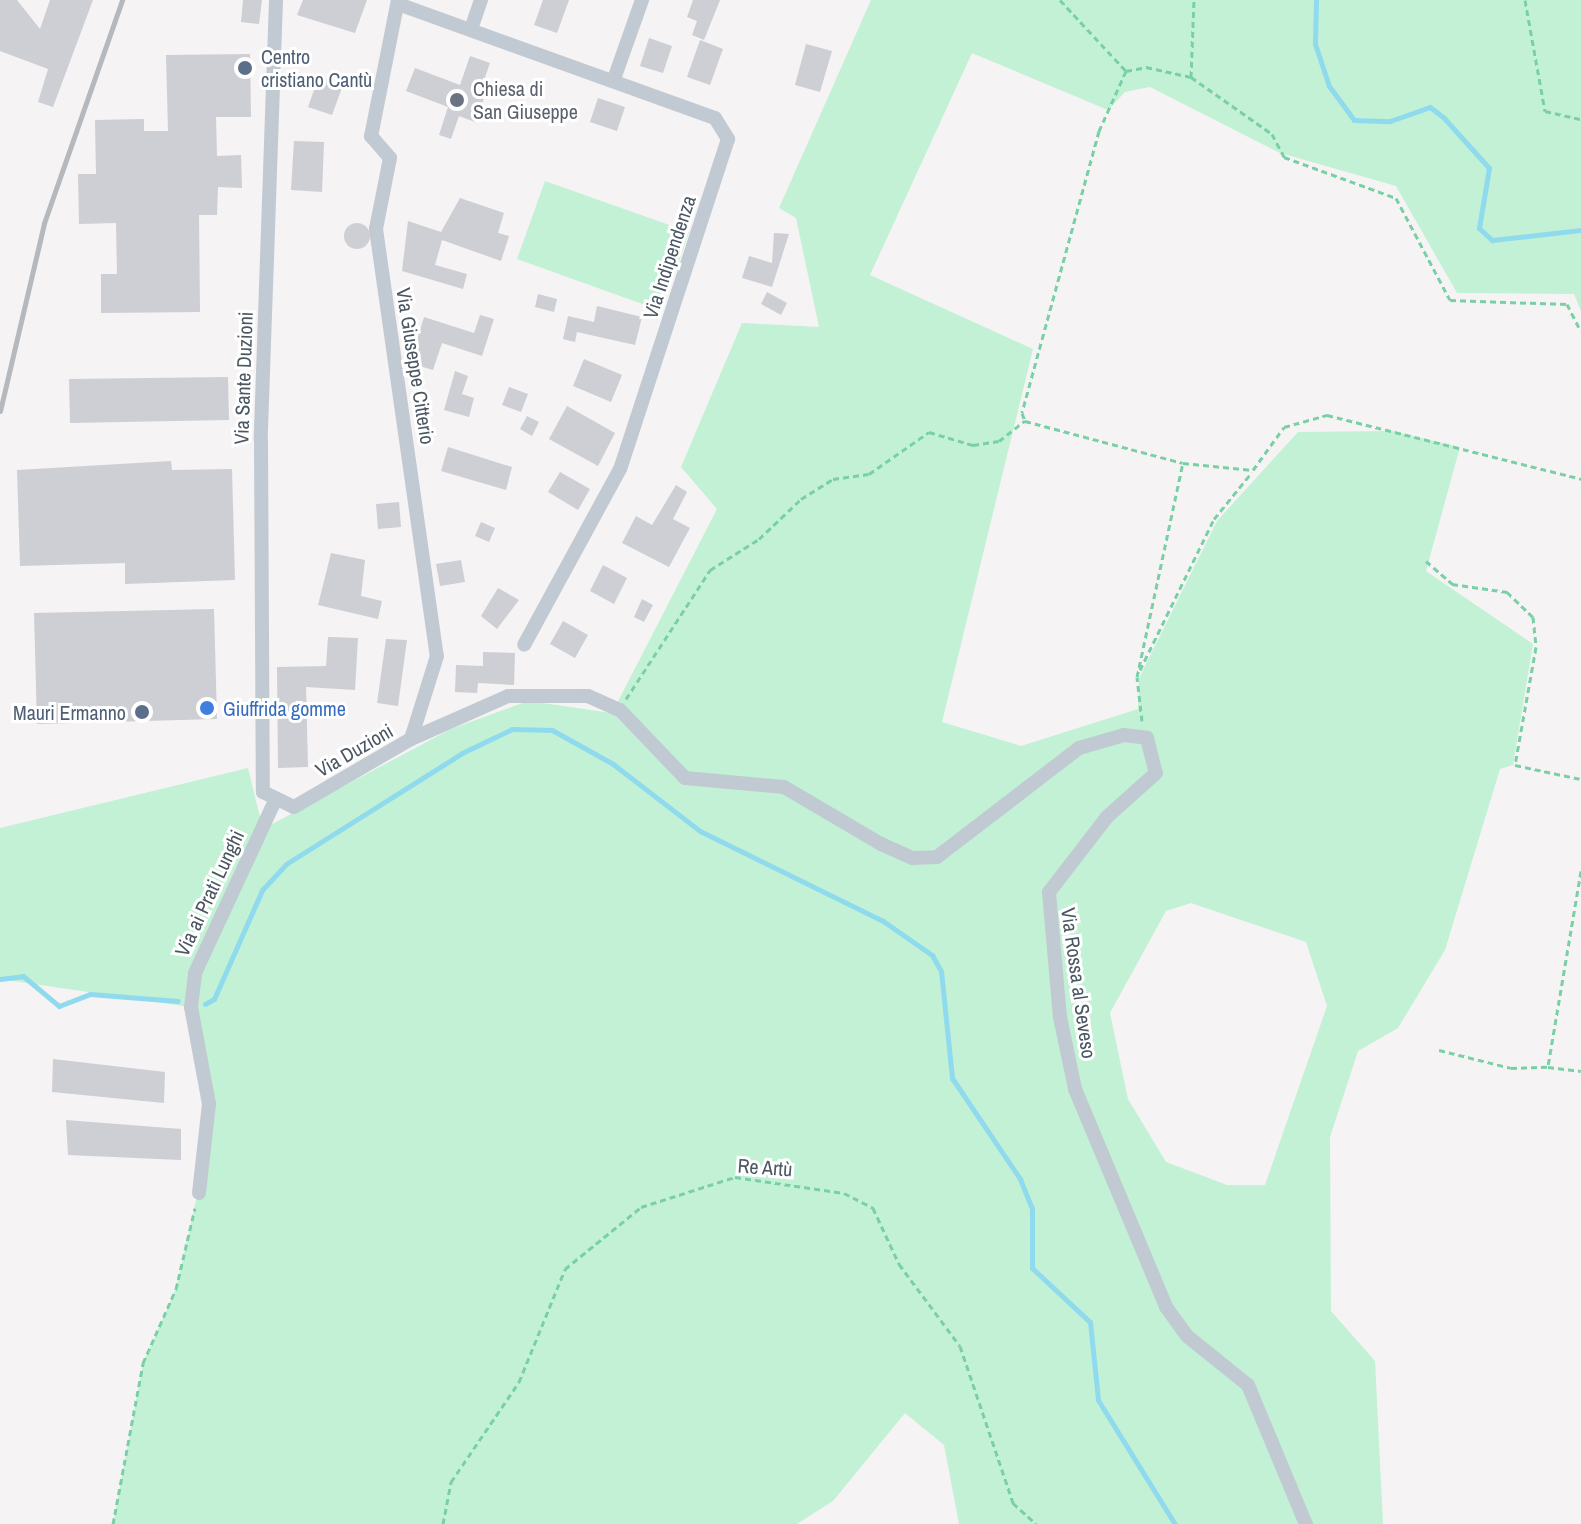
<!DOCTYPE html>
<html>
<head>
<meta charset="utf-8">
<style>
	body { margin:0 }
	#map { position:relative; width:1581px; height:1524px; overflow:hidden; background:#f5f3f3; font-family:"Archivo Narrow",sans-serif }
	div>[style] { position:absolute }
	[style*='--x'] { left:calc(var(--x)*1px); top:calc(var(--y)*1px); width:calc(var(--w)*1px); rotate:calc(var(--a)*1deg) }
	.green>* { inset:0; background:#c3f1d5 }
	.stream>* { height:5px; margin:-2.5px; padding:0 2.5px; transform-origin:2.5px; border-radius:2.5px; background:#90daee }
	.building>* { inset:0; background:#cdcfd5 }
	.round { border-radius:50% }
	.path>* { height:3px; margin-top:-1.5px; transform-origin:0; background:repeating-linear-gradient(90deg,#7ad0a6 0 6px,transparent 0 10px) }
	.minor>* { height:14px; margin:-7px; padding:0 7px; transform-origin:7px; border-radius:7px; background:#c1cad2 }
	.rail>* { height:5px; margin:-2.5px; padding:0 2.5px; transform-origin:2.5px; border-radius:2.5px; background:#b5b8bd }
	.dots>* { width:22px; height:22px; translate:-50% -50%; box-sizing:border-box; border:4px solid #fff; border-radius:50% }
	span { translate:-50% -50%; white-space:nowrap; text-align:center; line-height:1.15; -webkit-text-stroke:6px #fff; paint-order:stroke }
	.service-label { font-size:20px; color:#4e5e75 }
	.left { translate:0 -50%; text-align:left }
	.right { translate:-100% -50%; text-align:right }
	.worship-label { font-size:20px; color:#5b616d }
	.street-label { font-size:20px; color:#4a5661 }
	.shop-label { font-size:20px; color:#366cbe }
</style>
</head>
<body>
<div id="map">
	<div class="green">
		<div style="clip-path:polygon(evenodd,871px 0,1581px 0,1581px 311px,1574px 294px,1457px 293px,1396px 186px,1280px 153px,1150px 87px,1125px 92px,1108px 110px,972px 53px,870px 275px,1033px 349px,942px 722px,1021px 746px,1138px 709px,1139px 678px,1217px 521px,1298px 432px,1392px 431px,1460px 447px,1426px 571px,1533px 644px,1513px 765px,1500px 769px,1445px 950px,1398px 1028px,1358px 1051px,1330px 1137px,1331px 1311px,1375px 1361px,1383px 1524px,959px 1524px,944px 1445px,905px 1413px,833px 1501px,797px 1524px,113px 1524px,143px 1363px,176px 1289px,209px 1143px,190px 1007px,0 979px,0 828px,248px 768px,263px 829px,451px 729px,528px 701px,612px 713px,717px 509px,681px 467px,742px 323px,819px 327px,796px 218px,779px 208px,871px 0,1191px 903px,1306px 942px,1327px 1006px,1265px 1185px,1227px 1185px,1166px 1162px,1128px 1099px,1110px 1013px,1166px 911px,1191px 903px)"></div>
		<div style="clip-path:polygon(545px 181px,689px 232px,662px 311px,517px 259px)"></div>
	</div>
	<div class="stream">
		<div style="--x:1316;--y:0;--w:44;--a:91.3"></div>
		<div style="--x:1315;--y:44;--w:44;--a:71.6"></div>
		<div style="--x:1329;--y:86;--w:42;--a:53.7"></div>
		<div style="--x:1354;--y:120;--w:36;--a:2"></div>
		<div style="--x:1390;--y:121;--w:42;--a:-19.3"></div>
		<div style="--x:1430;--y:107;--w:18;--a:38"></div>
		<div style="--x:1444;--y:118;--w:67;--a:48"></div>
		<div style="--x:1489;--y:168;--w:61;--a:99.5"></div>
		<div style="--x:1479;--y:228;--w:18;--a:43"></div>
		<div style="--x:1492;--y:240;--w:90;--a:-6.4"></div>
		<div style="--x:0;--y:979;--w:23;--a:-7"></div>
		<div style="--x:23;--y:976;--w:47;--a:39.8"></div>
		<div style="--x:59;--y:1006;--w:33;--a:-21"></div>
		<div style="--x:90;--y:994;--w:88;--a:4.5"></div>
		<div style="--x:205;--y:1004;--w:10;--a:-29"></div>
		<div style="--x:214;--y:999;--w:119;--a:-66.2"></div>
		<div style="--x:262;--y:890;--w:35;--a:-47"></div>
		<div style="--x:286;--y:864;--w:208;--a:-32.2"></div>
		<div style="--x:462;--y:753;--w:55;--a:-25.6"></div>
		<div style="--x:512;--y:729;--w:40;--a:1.4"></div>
		<div style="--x:552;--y:730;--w:70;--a:29.1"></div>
		<div style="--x:613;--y:764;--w:110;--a:37.6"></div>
		<div style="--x:700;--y:831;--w:204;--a:26.2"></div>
		<div style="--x:883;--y:921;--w:60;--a:34.8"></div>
		<div style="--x:932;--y:955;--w:18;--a:61"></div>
		<div style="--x:941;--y:971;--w:108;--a:84.1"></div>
		<div style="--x:952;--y:1078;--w:122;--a:56"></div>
		<div style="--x:1020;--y:1179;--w:31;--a:68"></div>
		<div style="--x:1032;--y:1208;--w:60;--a:90"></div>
		<div style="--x:1032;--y:1268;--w:79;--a:43"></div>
		<div style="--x:1090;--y:1322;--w:78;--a:84.1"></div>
		<div style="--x:1098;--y:1400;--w:146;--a:58.2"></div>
	</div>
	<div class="building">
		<div style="clip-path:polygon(0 0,17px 0,40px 29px,50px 0,93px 0,53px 107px,38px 102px,48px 69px,0 51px)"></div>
		<div style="clip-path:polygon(243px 0,262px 0,259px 24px,241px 22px)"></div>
		<div style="clip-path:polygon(303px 0,367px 0,355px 33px,297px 15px)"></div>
		<div style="clip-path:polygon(543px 0,569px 0,557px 33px,534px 25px)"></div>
		<div style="clip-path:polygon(693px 0,720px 0,704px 40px,692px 35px,697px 21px,687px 17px)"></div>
		<div style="clip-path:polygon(649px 38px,672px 46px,663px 73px,640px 66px)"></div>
		<div style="clip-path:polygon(700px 40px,723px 49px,710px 85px,687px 77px)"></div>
		<div style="clip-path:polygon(806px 44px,832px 51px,820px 92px,795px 85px)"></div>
		<div style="clip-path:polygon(250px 54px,251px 117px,216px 117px,217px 156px,241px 155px,242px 188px,218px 187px,217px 215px,199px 215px,200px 312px,101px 313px,101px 274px,117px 274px,116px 223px,79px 224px,78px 174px,96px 174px,95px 120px,144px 119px,144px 131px,168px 131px,166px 55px)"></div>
		<div style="clip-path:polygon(470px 56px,490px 63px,482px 86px,488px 88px,475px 122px,459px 116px,451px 139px,439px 135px,448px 107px,406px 91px,415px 68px,460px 85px)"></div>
		<div style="clip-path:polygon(319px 76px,343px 85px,332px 115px,308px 107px)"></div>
		<div style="clip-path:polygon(598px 98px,625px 107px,617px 131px,590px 122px)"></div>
		<div style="clip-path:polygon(294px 141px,324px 142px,322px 192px,291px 190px)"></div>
		<div style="clip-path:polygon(460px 198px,504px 213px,498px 233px,509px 236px,501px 261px,442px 240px,435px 265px,467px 274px,463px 289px,402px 271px,408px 221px,441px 232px)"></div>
		<div class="round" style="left:344px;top:223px;width:26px;height:26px"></div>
		<div style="clip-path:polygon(774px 233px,789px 234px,772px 287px,742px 278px,749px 256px,772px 263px)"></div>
		<div style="clip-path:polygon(767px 292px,787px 303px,781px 315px,761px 304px)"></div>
		<div style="clip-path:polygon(538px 294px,557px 299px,554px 312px,535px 307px)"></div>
		<div style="clip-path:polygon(597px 306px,642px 317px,635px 345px,577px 332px,575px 342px,563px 339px,568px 316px,594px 322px)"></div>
		<div style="clip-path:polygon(480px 315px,494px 319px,482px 356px,442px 343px,433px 370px,410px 363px,424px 317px,474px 333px)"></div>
		<div style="clip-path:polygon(584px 359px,622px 375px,611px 402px,573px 386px)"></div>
		<div style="clip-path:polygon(455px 371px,468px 376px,462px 394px,474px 398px,469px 417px,444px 410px)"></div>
		<div style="clip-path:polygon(228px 377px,229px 420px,70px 423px,69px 379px)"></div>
		<div style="clip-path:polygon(509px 387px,528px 394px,521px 412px,502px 405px)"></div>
		<div style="clip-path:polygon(567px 406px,615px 433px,598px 466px,549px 439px)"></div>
		<div style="clip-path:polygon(527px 416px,539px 422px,532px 436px,520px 429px)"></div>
		<div style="clip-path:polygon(448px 447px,512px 467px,506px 490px,441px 471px)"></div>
		<div style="clip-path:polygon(171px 461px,172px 470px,232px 469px,235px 580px,125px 584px,125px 563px,20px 566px,17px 470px)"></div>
		<div style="clip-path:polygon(560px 472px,590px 489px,578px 510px,548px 492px)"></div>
		<div style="clip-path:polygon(676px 485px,687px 492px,673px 519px,690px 528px,669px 567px,622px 543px,636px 516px,652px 525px)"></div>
		<div style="clip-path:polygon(399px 502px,401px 527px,378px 529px,376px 504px)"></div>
		<div style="clip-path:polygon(481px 522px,495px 528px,489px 542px,475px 536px)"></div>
		<div style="clip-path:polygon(331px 553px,365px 560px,361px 596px,382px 601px,378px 619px,318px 605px)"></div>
		<div style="clip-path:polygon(461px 560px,465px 582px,440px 586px,436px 564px)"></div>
		<div style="clip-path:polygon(603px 565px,627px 578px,614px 604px,590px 591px)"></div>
		<div style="clip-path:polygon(498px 588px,519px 600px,497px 629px,481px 616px)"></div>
		<div style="clip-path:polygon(642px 599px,653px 605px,644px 622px,634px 617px)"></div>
		<div style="clip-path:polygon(214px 609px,217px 719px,37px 724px,34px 613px)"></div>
		<div style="clip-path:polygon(563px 621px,588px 635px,575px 658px,550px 644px)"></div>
		<div style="clip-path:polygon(328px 637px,358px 638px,355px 690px,306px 687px,308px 767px,278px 768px,277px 667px,326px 666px)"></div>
		<div style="clip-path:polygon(386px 639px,407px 640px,398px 706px,377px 703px)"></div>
		<div style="clip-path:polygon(483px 652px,515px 653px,514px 685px,478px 683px,477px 693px,455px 692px,456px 665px,483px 666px)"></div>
		<div style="clip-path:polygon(53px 1059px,165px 1072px,164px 1103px,52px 1092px)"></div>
		<div style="clip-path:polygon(66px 1120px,181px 1129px,181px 1160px,68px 1155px)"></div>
	</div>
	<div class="path">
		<div style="--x:1060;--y:0;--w:97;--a:47.1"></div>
		<div style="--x:1126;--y:71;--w:66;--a:114.2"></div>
		<div style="--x:1099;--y:131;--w:292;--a:105.3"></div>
		<div style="--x:1022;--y:413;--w:9;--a:69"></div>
		<div style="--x:1025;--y:421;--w:163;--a:14.9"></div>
		<div style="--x:1525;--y:0;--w:113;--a:79.8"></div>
		<div style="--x:1545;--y:111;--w:37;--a:13"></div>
		<div style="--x:1126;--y:71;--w:20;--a:-11"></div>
		<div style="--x:1146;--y:67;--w:46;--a:12.5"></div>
		<div style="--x:1191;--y:77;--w:99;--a:35.1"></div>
		<div style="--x:1272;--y:134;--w:26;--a:62"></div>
		<div style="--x:1284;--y:157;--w:119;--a:20.1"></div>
		<div style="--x:1396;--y:198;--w:115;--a:62.1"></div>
		<div style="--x:1450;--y:300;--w:117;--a:2"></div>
		<div style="--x:1567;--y:304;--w:30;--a:63"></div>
		<div style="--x:1191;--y:77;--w:77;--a:-87.8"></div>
		<div style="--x:1426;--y:561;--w:35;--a:41"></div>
		<div style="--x:1452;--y:584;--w:56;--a:8.3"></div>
		<div style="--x:1507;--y:592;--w:36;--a:44"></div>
		<div style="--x:1533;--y:617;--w:30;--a:84"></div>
		<div style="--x:1536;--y:647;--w:120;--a:100.1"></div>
		<div style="--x:1515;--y:765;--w:67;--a:12"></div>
		<div style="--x:1140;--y:670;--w:168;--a:-63.9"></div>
		<div style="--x:1214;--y:519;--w:60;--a:-51"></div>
		<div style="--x:626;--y:699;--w:154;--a:-56.9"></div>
		<div style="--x:710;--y:570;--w:58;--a:-32.3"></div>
		<div style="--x:759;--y:539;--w:58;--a:-43.6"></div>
		<div style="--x:801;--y:499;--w:38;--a:-32"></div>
		<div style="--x:833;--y:479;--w:36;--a:-8"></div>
		<div style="--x:869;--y:474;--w:73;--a:-35"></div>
		<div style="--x:929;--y:432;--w:46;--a:16.5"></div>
		<div style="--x:973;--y:445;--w:26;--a:-9"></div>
		<div style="--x:999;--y:441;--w:33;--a:-38"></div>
		<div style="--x:1142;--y:721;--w:44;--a:-96.5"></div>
		<div style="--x:1137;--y:677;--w:219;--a:-77.9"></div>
		<div style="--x:1183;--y:463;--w:70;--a:5.7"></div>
		<div style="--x:1253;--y:470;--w:53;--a:-54.2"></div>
		<div style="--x:1284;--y:427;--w:45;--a:-15.6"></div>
		<div style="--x:1327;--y:415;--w:262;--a:14.1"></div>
		<div style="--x:1581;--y:871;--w:199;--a:99.6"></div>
		<div style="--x:1548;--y:1067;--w:33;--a:7"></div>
		<div style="--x:1439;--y:1050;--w:74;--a:14"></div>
		<div style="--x:1511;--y:1068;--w:37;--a:-2"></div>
		<div style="--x:113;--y:1524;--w:164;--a:-79.4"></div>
		<div style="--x:143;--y:1363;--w:81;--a:-66"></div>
		<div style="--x:176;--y:1289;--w:83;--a:-76.8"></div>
		<div style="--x:443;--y:1524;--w:43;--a:-79.2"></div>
		<div style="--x:451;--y:1482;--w:121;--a:-55.8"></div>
		<div style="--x:519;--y:1382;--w:122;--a:-67.8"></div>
		<div style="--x:565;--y:1269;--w:98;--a:-39.2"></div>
		<div style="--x:641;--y:1207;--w:99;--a:-17.7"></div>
		<div style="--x:735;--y:1177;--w:110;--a:8.4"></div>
		<div style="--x:844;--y:1193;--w:33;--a:27"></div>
		<div style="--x:873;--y:1208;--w:62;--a:65.1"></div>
		<div style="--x:899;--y:1264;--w:102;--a:53.4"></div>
		<div style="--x:960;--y:1346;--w:166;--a:71.3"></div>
		<div style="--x:1013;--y:1503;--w:31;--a:42"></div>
	</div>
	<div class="minor">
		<div style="--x:276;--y:0;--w:440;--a:92"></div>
		<div style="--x:261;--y:440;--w:352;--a:89.7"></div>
		<div style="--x:263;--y:792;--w:34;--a:26"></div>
		<div style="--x:294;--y:807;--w:135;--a:-30.2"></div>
		<div style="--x:411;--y:739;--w:106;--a:-23.9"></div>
		<div style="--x:508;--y:696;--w:80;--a:0"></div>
		<div style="--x:588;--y:696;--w:35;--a:24"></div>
		<div style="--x:620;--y:710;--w:94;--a:46.3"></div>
		<div style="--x:685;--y:778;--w:99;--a:5.2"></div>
		<div style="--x:784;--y:787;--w:113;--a:30.4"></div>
		<div style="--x:881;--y:844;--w:34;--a:24"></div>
		<div style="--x:912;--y:858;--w:25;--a:-2"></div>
		<div style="--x:937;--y:857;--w:179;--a:-37.5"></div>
		<div style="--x:1079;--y:748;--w:47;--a:-16.1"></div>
		<div style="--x:1124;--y:735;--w:23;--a:7"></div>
		<div style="--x:1147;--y:738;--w:36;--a:76"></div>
		<div style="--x:1156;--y:773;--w:66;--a:138.1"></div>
		<div style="--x:1107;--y:817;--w:95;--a:127.7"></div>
		<div style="--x:1049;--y:892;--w:125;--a:85"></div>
		<div style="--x:1060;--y:1017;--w:74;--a:78.2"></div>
		<div style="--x:1075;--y:1089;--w:236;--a:67.3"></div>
		<div style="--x:1166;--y:1307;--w:36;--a:54"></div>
		<div style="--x:1187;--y:1336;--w:78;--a:38.8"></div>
		<div style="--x:1248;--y:1385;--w:151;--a:67.4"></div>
		<div style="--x:398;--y:0;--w:139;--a:101.2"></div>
		<div style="--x:371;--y:136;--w:29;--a:49"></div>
		<div style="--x:390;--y:158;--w:72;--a:101.2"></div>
		<div style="--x:376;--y:229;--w:431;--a:81.9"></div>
		<div style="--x:437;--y:656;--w:87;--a:107.4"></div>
		<div style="--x:398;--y:4;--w:337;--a:19.8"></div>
		<div style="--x:715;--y:118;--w:25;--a:58"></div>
		<div style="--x:728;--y:139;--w:347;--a:108.1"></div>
		<div style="--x:620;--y:469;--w:200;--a:118.6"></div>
		<div style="--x:471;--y:29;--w:31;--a:-71"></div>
		<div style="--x:614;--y:79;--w:84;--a:-70.5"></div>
		<div style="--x:199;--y:1193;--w:90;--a:-83.6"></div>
		<div style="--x:209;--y:1104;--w:99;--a:-100.5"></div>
		<div style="--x:191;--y:1007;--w:34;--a:-83"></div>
		<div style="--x:195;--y:973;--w:187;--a:-65.1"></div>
	</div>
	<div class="rail">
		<div style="--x:0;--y:411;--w:193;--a:-76.8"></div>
		<div style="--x:44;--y:223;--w:236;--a:-70.7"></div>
	</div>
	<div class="dots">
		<div style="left:245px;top:68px;background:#5c6f8a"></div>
		<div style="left:457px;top:100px;background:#6b7280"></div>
		<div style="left:207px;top:708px;background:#3f7fe0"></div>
		<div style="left:142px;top:712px;background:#5c6f8a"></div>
	</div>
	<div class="service-label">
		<span class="left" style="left:261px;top:68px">Centro<br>cristiano Cantù</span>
		<span class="right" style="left:126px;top:712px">Mauri Ermanno</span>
	</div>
	<div class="worship-label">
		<span class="left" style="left:473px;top:100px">Chiesa di<br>San Giuseppe</span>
	</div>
	<div class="street-label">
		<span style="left:669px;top:257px;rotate:-72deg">Via Indipendenza</span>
		<span style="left:416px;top:366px;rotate:81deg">Via Giuseppe Citterio</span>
		<span style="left:243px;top:378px;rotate:-88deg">Via Sante Duzioni</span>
		<span style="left:354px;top:750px;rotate:-30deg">Via Duzioni</span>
		<span style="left:209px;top:893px;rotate:-65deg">Via ai Prati Lunghi</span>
		<span style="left:1079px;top:983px;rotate:82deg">Via Rossa al Seveso</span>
		<span style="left:765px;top:1167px;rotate:4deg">Re Artù</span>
	</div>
	<div class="shop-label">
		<span class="left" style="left:223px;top:708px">Giuffrida gomme</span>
	</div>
</div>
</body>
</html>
